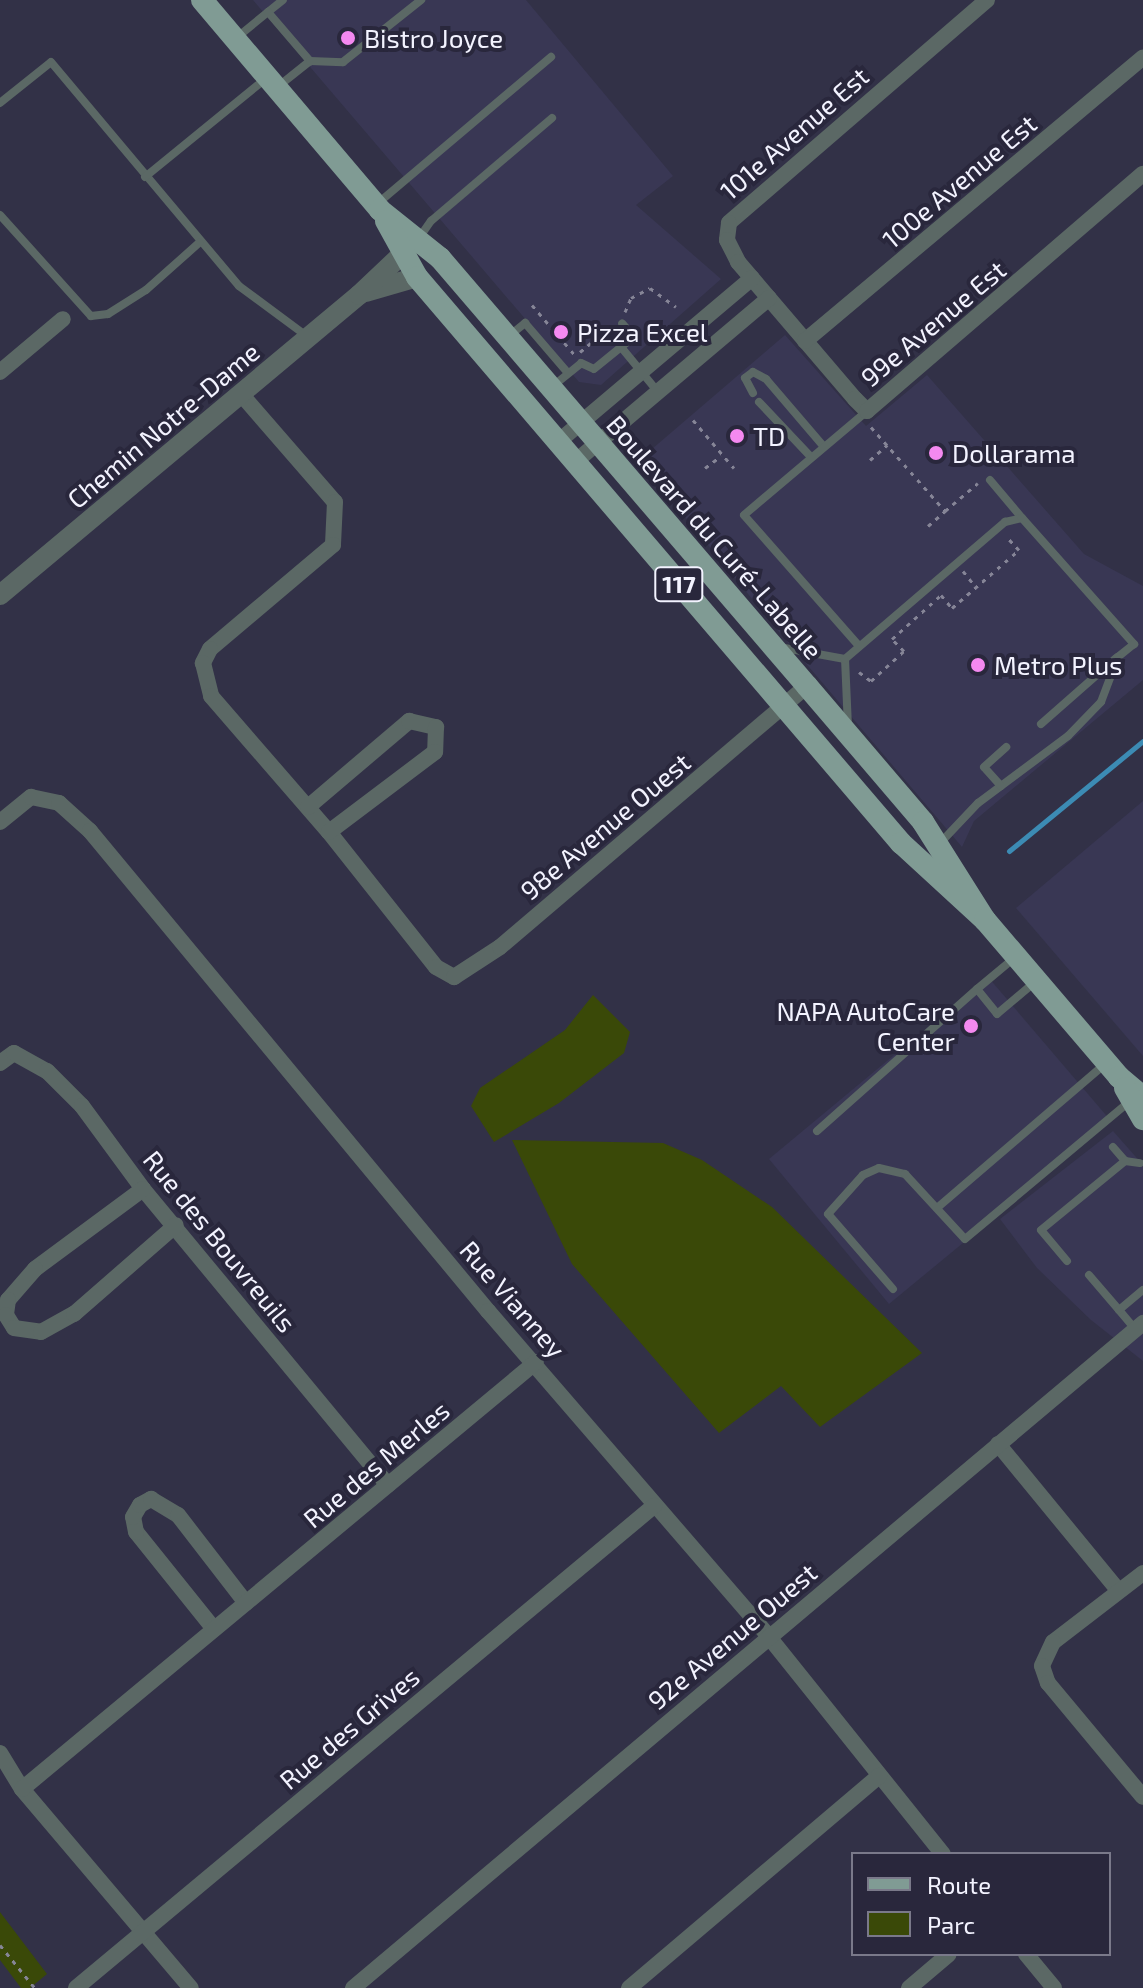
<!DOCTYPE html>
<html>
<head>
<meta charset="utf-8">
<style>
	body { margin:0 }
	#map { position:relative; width:1143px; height:1988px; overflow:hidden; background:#323147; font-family:"Exo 2",sans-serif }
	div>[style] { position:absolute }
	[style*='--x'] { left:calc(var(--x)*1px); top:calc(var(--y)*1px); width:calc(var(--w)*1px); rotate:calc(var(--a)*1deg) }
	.built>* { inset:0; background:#393754 }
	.green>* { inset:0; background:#3a4908 }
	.stream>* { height:5px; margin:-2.5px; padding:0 2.5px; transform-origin:2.5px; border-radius:2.5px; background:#3c8bb4 }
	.path>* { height:3px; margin-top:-1.5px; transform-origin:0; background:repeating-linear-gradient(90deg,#868597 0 4px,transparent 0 10px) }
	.service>* { height:8px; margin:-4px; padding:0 4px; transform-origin:4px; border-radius:4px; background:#5b6865 }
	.minor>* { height:16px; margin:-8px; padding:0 8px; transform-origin:8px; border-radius:8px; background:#5b6865 }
	.tertiary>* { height:20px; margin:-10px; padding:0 10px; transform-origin:10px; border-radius:10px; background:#5b6865 }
	.primary>* { height:22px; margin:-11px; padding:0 11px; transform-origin:11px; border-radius:11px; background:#809b94 }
	.dots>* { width:22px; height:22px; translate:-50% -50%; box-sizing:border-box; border:4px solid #29273c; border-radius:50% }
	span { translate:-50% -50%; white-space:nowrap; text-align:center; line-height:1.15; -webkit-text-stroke:8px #29273c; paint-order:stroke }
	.shield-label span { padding:2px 6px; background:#29273c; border:2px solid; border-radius:6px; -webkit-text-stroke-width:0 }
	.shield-label { font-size:24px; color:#f3f3ff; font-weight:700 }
	.poi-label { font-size:26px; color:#f3f3ff }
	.left { translate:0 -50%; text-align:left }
	.right { translate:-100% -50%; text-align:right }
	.street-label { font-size:26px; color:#f3f3ff }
	.legend { position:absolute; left:851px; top:1852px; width:260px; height:104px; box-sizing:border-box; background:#29273c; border:2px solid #7a798a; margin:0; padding:10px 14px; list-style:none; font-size:24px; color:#f3f3ff }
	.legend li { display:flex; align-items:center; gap:16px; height:40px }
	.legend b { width:40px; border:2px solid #7a798a }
</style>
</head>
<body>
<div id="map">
	<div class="built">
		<div style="clip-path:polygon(253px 0,526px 0,673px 176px,636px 205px,721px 279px,601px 385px,579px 382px)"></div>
		<div style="clip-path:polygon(785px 335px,866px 426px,927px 375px,1084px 554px,1143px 586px,1143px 680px,974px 821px,962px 847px,775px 627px,650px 474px,653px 470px,638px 461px)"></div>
		<div style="clip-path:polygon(1143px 801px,1143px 1056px,1016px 908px)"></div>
		<div style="clip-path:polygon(988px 977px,1111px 1121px,889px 1304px,769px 1159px)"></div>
		<div style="clip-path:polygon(1113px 1131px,1143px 1165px,1143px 1361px,1091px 1320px,1037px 1268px,1000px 1219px)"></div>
	</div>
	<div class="green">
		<div style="clip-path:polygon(593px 995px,630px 1032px,624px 1053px,559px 1103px,494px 1142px,471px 1106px,480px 1088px,565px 1030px)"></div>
		<div style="clip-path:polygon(512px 1140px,663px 1143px,702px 1160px,772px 1207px,922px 1353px,820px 1427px,781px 1386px,719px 1433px,572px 1264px)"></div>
		<div style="clip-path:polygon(0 1912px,47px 1974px,30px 1988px,21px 1988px,0 1960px)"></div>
	</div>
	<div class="stream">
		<div style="--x:1009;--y:851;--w:173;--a:-39.4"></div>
	</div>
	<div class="path">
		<div style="--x:532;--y:305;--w:65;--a:49.4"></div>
		<div style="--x:625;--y:312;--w:15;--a:-67"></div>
		<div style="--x:631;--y:298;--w:21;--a:-28"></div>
		<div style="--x:650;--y:288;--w:32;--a:36"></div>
		<div style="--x:580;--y:352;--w:40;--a:-40"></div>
		<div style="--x:693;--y:420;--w:63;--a:49.5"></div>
		<div style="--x:871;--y:427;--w:112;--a:48.6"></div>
		<div style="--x:945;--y:511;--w:43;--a:-40.3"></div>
		<div style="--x:870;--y:460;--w:23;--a:-41"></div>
		<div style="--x:705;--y:468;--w:20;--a:-37"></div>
		<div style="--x:928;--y:526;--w:23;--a:-41"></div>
		<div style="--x:963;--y:571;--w:21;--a:51"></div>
		<div style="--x:859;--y:672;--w:15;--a:37"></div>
		<div style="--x:871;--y:681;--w:45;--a:-42.3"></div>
		<div style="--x:904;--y:651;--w:17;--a:-135"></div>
		<div style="--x:892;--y:639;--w:66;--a:-41.9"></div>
		<div style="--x:941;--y:595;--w:17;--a:50"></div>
		<div style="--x:952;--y:608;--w:89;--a:-40.9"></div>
		<div style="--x:1019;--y:550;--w:19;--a:-133"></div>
		<div style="--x:0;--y:1945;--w:55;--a:50.9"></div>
	</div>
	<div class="service">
		<div style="--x:268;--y:12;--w:19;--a:-39"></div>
		<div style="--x:235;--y:39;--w:43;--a:-39.3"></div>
		<div style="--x:268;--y:12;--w:65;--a:49.4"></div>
		<div style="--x:310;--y:61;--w:43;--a:141.5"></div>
		<div style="--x:310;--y:61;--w:33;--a:2"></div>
		<div style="--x:343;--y:62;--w:100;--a:-38.5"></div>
		<div style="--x:0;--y:103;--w:65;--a:-38.8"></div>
		<div style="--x:51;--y:62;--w:292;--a:50"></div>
		<div style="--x:239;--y:286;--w:86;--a:36.5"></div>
		<div style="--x:145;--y:177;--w:155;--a:-39.2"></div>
		<div style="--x:377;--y:204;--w:228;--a:-40.2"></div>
		<div style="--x:0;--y:215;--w:136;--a:48"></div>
		<div style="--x:91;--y:316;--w:17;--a:-7"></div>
		<div style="--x:108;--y:314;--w:45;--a:-32.3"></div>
		<div style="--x:146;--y:290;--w:71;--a:-41.6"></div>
		<div style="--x:419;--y:238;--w:21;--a:-55"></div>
		<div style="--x:431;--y:221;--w:159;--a:-40.4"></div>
		<div style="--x:509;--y:336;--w:21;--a:-39"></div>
		<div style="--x:525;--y:323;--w:66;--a:49.3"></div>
		<div style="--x:621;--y:347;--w:16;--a:-38"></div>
		<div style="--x:634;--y:337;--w:18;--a:-131"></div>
		<div style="--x:553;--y:386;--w:36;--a:-39"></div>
		<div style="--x:581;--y:363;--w:14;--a:25"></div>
		<div style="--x:594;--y:369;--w:35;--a:-39"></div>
		<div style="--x:621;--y:347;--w:58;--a:50.6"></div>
		<div style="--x:753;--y:393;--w:17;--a:-118"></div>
		<div style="--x:745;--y:378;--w:10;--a:-37"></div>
		<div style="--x:753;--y:372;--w:15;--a:28"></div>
		<div style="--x:766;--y:379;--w:89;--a:49.5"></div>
		<div style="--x:759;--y:402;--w:76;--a:46.6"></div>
		<div style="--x:990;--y:480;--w:50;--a:49.9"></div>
		<div style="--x:859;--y:646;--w:174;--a:-131.3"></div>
		<div style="--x:744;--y:515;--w:161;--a:-40.2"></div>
		<div style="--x:779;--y:647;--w:67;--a:10.3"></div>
		<div style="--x:1041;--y:724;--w:100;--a:-41.3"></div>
		<div style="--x:848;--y:727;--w:68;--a:-92.5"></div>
		<div style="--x:845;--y:659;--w:211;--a:-40.6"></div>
		<div style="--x:1005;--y:522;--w:17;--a:-13"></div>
		<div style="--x:1022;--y:518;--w:169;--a:48.4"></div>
		<div style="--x:1134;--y:644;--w:21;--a:141"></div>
		<div style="--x:1118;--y:657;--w:48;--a:110.7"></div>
		<div style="--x:1101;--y:702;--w:47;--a:134.1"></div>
		<div style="--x:1068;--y:736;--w:112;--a:143.3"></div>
		<div style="--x:978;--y:803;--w:55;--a:133.5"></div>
		<div style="--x:1001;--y:786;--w:25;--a:-132"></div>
		<div style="--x:984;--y:767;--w:30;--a:-42"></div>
		<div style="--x:1013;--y:959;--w:47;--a:140.2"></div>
		<div style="--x:977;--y:989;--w:32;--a:51"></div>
		<div style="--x:997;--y:1014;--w:51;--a:-40.2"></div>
		<div style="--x:817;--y:1131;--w:214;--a:-41.6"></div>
		<div style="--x:1113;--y:1147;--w:18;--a:49"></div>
		<div style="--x:1125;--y:1161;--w:15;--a:8"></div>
		<div style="--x:937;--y:1208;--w:223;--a:-40.6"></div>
		<div style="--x:1067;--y:1261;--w:40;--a:-130"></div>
		<div style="--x:1041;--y:1230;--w:109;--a:-39.4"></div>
		<div style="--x:1089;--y:1275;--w:46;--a:49.4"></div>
		<div style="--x:893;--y:1289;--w:99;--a:-130.9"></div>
		<div style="--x:828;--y:1214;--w:52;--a:-48.1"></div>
		<div style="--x:863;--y:1175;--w:17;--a:-24"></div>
		<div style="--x:879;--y:1168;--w:27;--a:13"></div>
		<div style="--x:905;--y:1174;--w:88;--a:47.3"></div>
		<div style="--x:965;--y:1239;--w:214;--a:-39.9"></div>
		<div style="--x:1135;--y:1329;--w:25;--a:-130"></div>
		<div style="--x:1119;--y:1310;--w:31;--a:-40"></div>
	</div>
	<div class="minor">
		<div style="--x:987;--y:0;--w:341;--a:139.2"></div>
		<div style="--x:729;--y:223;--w:17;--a:97"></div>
		<div style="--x:727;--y:240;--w:25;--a:63"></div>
		<div style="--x:738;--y:262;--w:180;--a:49.5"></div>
		<div style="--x:855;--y:399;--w:17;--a:45"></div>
		<div style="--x:867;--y:411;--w:364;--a:-40.7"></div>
		<div style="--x:805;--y:341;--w:441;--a:-40"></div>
		<div style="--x:0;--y:372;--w:82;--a:-40.1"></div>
		<div style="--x:241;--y:394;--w:143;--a:49"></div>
		<div style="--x:335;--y:502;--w:43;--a:92.7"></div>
		<div style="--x:333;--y:545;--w:161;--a:139.8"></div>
		<div style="--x:210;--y:649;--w:16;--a:117"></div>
		<div style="--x:203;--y:663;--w:34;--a:76"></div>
		<div style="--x:211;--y:696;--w:180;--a:49.1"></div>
		<div style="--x:329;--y:832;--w:172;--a:51.6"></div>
		<div style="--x:436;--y:967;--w:21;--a:29"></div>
		<div style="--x:454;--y:977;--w:55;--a:-33.1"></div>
		<div style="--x:500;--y:947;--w:403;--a:-40.4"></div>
		<div style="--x:558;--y:442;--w:254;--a:-40.2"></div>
		<div style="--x:575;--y:462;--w:254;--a:-40.2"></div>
		<div style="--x:308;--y:807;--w:133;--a:-40.4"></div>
		<div style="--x:409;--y:721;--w:28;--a:13"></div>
		<div style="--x:436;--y:727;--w:25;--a:92"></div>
		<div style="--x:435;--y:752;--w:133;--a:143"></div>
		<div style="--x:0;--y:822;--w:40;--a:-39"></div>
		<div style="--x:31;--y:797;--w:29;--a:12"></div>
		<div style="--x:59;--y:803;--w:42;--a:42.1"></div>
		<div style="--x:90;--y:831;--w:624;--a:50.34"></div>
		<div style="--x:488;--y:1311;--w:430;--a:49.2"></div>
		<div style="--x:769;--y:1637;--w:278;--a:51.3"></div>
		<div style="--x:0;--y:1063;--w:17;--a:-36"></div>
		<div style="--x:14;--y:1053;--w:38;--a:29"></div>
		<div style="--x:47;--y:1071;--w:49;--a:45"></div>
		<div style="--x:82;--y:1106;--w:103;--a:53.7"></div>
		<div style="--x:143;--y:1189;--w:384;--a:50.4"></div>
		<div style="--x:143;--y:1189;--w:134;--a:143.5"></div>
		<div style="--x:35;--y:1269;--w:41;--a:131.1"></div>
		<div style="--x:8;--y:1300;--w:15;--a:98"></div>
		<div style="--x:6;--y:1315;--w:15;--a:58"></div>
		<div style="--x:14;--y:1328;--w:27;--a:8"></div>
		<div style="--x:41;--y:1332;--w:38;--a:-29"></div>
		<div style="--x:74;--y:1314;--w:135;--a:-41.1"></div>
		<div style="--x:998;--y:1444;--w:189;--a:50.6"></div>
		<div style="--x:1143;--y:1573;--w:113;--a:142.5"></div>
		<div style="--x:1053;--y:1642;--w:26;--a:115"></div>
		<div style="--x:1042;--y:1666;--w:18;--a:71"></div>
		<div style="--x:1048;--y:1683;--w:148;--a:50.2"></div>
		<div style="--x:214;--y:1629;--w:124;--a:-128.8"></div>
		<div style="--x:136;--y:1532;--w:15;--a:-101"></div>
		<div style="--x:133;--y:1517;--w:14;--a:-60"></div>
		<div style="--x:140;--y:1505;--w:13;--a:-29"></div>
		<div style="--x:151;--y:1499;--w:31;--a:31"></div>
		<div style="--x:178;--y:1515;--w:111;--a:52.3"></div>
		<div style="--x:0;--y:1753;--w:42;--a:58.6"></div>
		<div style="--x:22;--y:1789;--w:261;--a:49.7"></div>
		<div style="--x:22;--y:1789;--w:668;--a:-39.72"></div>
		<div style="--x:1026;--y:1954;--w:44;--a:50.5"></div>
		<div style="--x:76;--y:1988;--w:753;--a:-39.83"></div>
		<div style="--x:353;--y:1988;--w:1033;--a:-40.09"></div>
		<div style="--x:629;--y:1988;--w:328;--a:-40.3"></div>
		<div style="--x:909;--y:1988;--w:52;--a:-40.4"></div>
	</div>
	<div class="tertiary">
		<div style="--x:366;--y:292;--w:53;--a:-16.4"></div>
		<div style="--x:0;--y:595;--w:468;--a:-39.9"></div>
		<div style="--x:359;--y:295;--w:76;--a:-43.4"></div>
	</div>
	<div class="primary">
		<div style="--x:202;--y:0;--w:275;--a:49.7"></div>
		<div style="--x:380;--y:210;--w:77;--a:38.7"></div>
		<div style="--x:440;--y:258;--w:564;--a:49.39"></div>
		<div style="--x:807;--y:686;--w:179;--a:49.5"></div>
		<div style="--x:923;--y:822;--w:116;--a:57.7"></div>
		<div style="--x:386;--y:221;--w:64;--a:61"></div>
		<div style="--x:417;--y:277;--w:745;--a:49.47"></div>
		<div style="--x:901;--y:843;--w:114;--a:42.5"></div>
		<div style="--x:985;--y:920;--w:206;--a:49.5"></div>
		<div style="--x:1119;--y:1077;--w:31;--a:40"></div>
		<div style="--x:1125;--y:1088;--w:36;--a:60"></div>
	</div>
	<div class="dots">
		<div style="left:348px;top:38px;background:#f489f0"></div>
		<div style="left:561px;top:332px;background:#f489f0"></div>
		<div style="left:737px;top:436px;background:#f489f0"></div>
		<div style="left:936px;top:453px;background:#f489f0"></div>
		<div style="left:978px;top:665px;background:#f489f0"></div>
		<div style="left:971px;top:1026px;background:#f489f0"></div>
	</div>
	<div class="shield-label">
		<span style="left:679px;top:584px">117</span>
	</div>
	<div class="poi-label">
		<span class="left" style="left:364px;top:38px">Bistro Joyce</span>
		<span class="left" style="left:577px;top:332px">Pizza Excel</span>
		<span class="left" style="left:753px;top:436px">TD</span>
		<span class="left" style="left:952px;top:453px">Dollarama</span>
		<span class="left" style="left:994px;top:665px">Metro Plus</span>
		<span class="right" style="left:955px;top:1026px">NAPA AutoCare<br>Center</span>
	</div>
	<div class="street-label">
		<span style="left:794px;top:133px;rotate:-41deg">101e Avenue Est</span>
		<span style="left:959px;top:181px;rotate:-40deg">100e Avenue Est</span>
		<span style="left:933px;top:323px;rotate:-40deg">99e Avenue Est</span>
		<span style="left:163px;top:425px;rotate:-40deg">Chemin Notre-Dame</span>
		<span style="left:715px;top:537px;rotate:49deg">Boulevard du Curé-Labelle</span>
		<span style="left:605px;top:826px;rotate:-40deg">98e Avenue Ouest</span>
		<span style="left:220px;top:1241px;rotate:51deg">Rue des Bouvreuils</span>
		<span style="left:513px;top:1299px;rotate:49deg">Rue Vianney</span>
		<span style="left:376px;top:1464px;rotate:-40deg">Rue des Merles</span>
		<span style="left:732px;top:1636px;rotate:-40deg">92e Avenue Ouest</span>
		<span style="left:349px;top:1728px;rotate:-40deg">Rue des Grives</span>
	</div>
	<ul class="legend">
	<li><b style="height:10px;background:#809b94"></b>Route</li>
	<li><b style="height:22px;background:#3a4908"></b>Parc</li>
	</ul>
</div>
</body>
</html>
